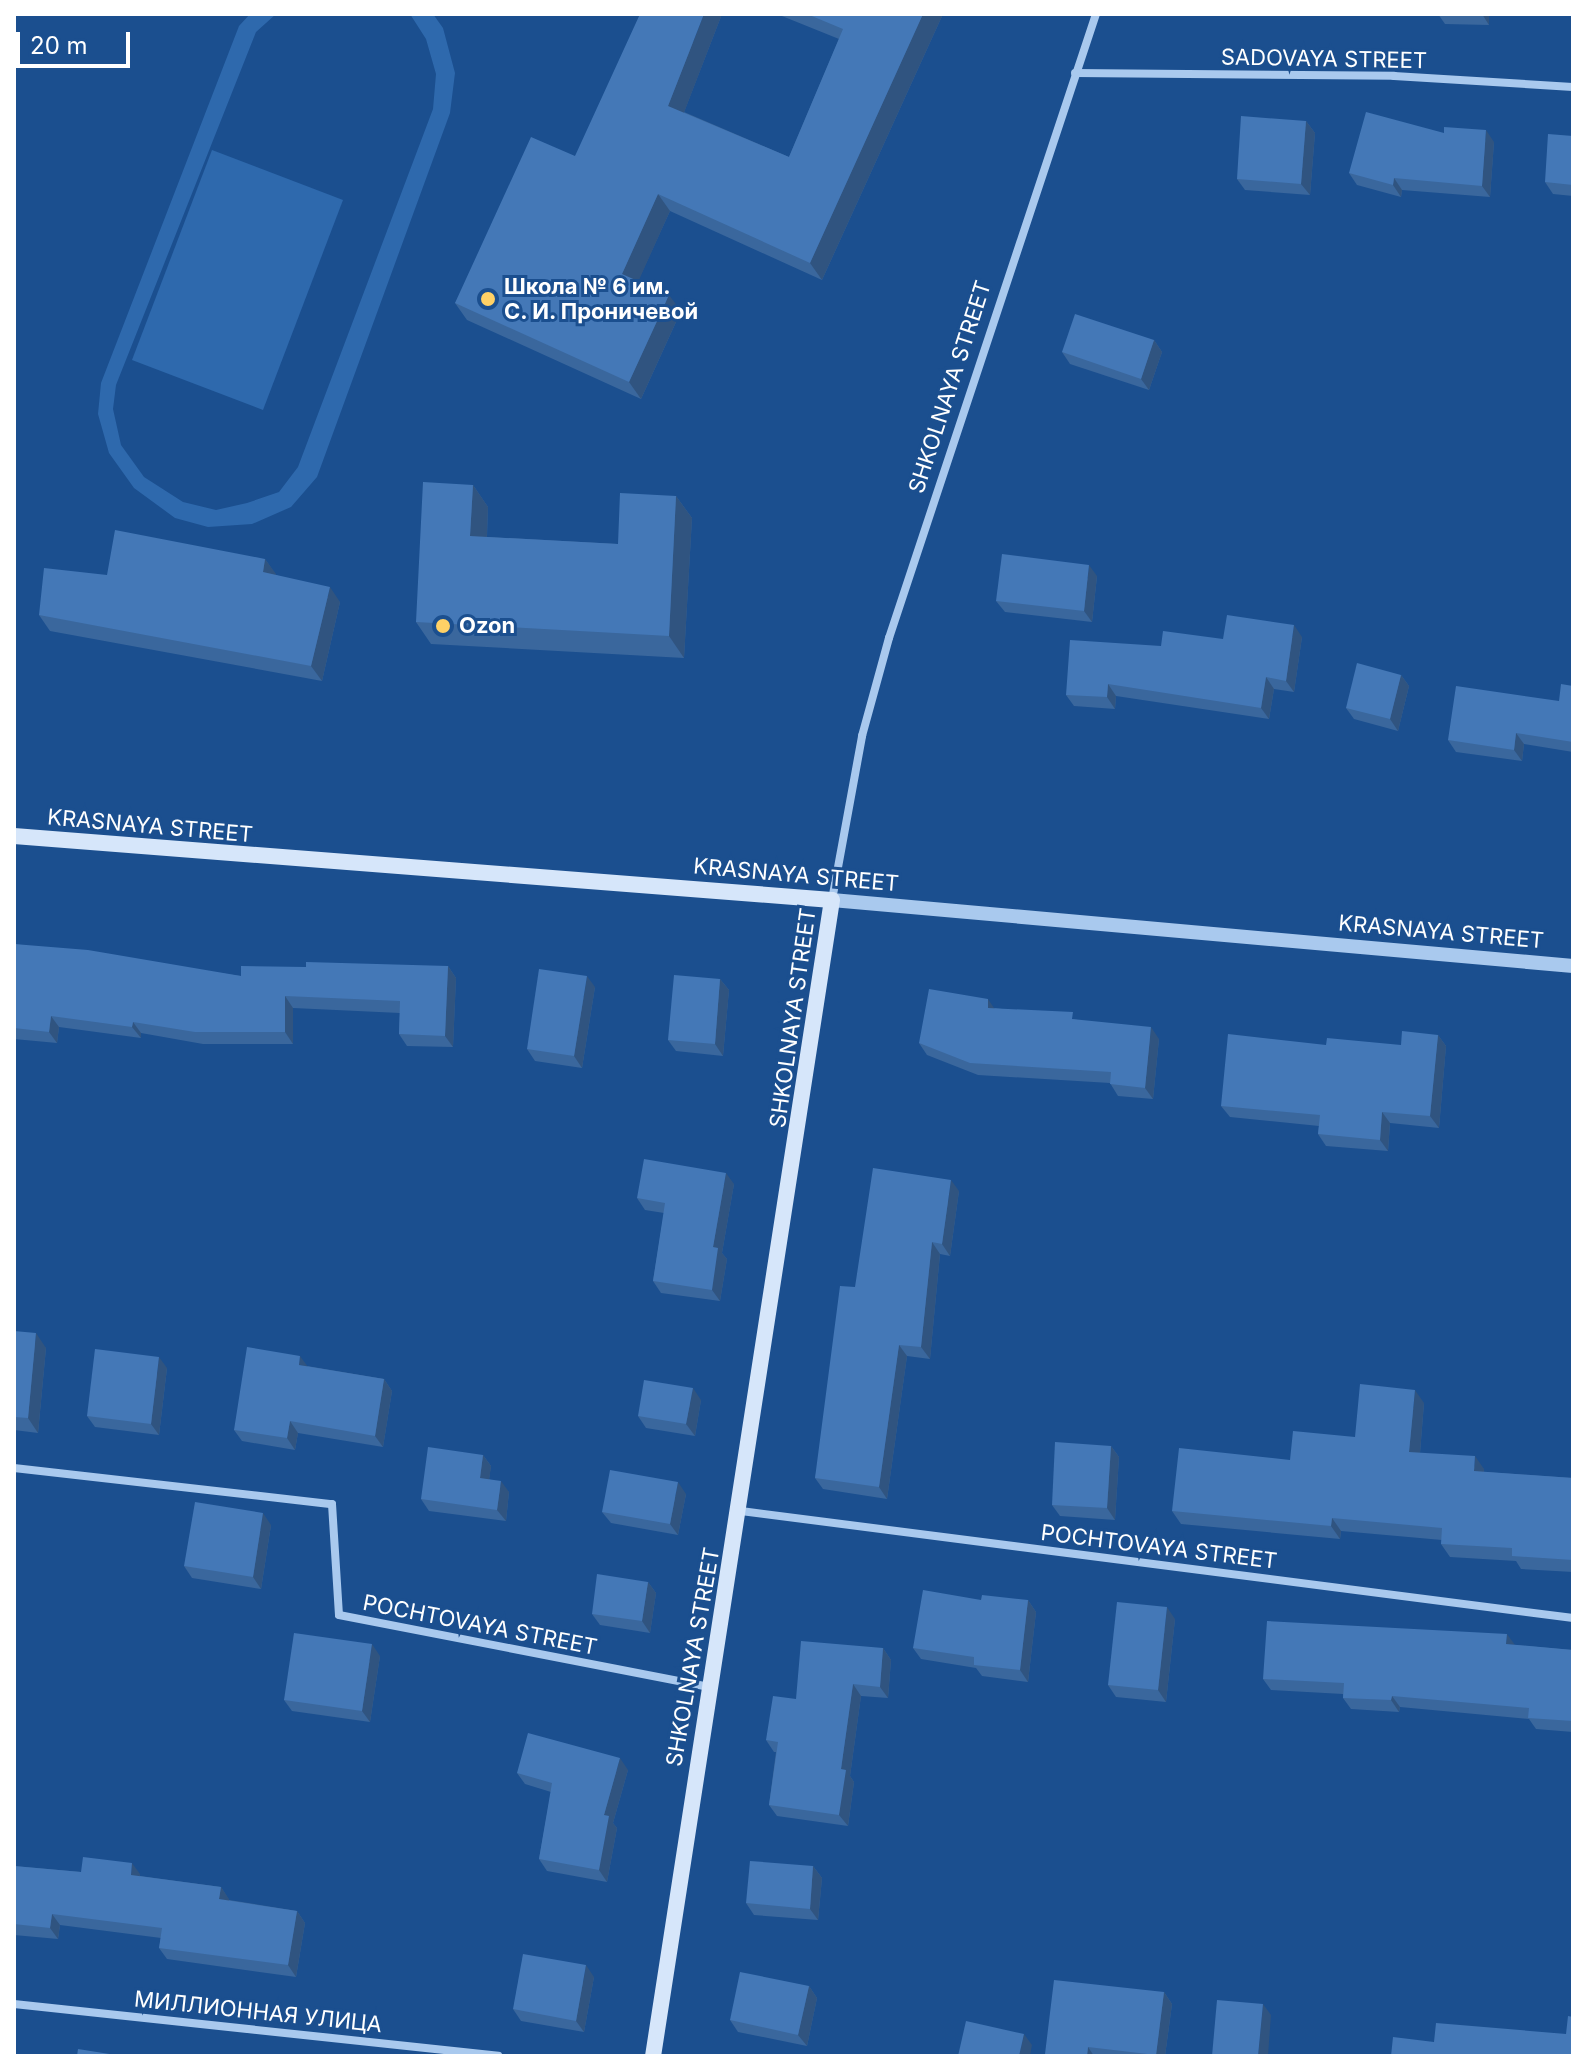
<!DOCTYPE html>
<html>
<head>
<meta charset="utf-8">
<style>
	body { margin:0 }
	#map { position:relative; width:1587px; height:2070px; overflow:hidden; background:#1b4f8f; font-family:Inter,sans-serif }
	div>[style] { position:absolute }
	[style*='--x'] { left:calc(var(--x)*1px); top:calc(var(--y)*1px); width:calc(var(--w)*1px); rotate:calc(var(--a)*1deg) }
	.green>* { inset:0; background:#2e69ad }
	.minor>* { height:8px; margin:-4px; padding:0 4px; transform-origin:4px; border-radius:4px; background:#a9c9ee }
	.tertiary>* { height:14px; margin:-7px; padding:0 7px; transform-origin:7px; border-radius:7px; background:#a9c9ee }
	.secondary>* { height:16px; margin:-8px; padding:0 8px; transform-origin:8px; border-radius:8px; background:#d6e6fa }
	.wall>* { inset:0; background:#3a679d }
	.shaded-wall>* { inset:0; background:#305480 }
	.building>* { inset:0; background:#4478b7 }
	.dots>* { width:22px; height:22px; translate:-50% -50%; box-sizing:border-box; border:4px solid #1b4f8f; border-radius:50% }
	span { translate:-50% -50%; white-space:nowrap; text-align:center; line-height:1.15; -webkit-text-stroke:6px #1b4f8f; paint-order:stroke }
	.street-label { font-size:22px; color:#fff }
	.poi-label { font-size:22px; color:#fff; font-weight:700 }
	.left { translate:0 -50%; text-align:left }
	.frame { position:absolute; inset:0; border:16px solid #fff; pointer-events:none }
	.scale { position:absolute; left:16px; top:32px; width:114px; height:36px; box-sizing:border-box; border:4px solid #fff; border-top:0; padding-left:10px; font-size:24px; line-height:28px; white-space:nowrap; color:#fff; -webkit-text-stroke:6px #1b4f8f; paint-order:stroke }
</style>
</head>
<body>
<div id="map">
	<div class="green">
		<div style="clip-path:polygon(250px 14px,276px 14px,256px 32px,116px 385px,113px 409px,121px 445px,144px 477px,183px 502px,216px 510px,247px 503px,279px 492px,298px 467px,433px 109px,436px 74px,426px 39px,410px 14px,433px 14px,443px 28px,455px 73px,450px 113px,317px 477px,291px 507px,252px 524px,208px 527px,175px 518px,134px 488px,109px 453px,98px 414px,101px 383px,239px 26px)"></div>
		<div style="clip-path:polygon(212px 150px,343px 200px,263px 410px,132px 360px)"></div>
	</div>
	<div class="minor">
		<div style="--x:1075;--y:73;--w:319;--a:0.5"></div>
		<div style="--x:1394;--y:76;--w:179;--a:3.5"></div>
		<div style="--x:832;--y:900;--w:167;--a:-79.6"></div>
		<div style="--x:862;--y:736;--w:102;--a:-74.6"></div>
		<div style="--x:889;--y:638;--w:657;--a:-71.65"></div>
		<div style="--x:14;--y:1468;--w:320;--a:6.5"></div>
		<div style="--x:332;--y:1504;--w:111;--a:86.4"></div>
		<div style="--x:339;--y:1615;--w:376;--a:11"></div>
		<div style="--x:741;--y:1511;--w:839;--a:7.33"></div>
		<div style="--x:14;--y:2004;--w:487;--a:6.1"></div>
	</div>
	<div class="tertiary">
		<div style="--x:832;--y:900;--w:744;--a:5.09"></div>
	</div>
	<div class="secondary">
		<div style="--x:14;--y:836;--w:820;--a:4.47"></div>
		<div style="--x:832;--y:900;--w:1170;--a:98.8"></div>
	</div>
	<div class="wall">
		<div style="clip-path:polygon(722px 14px,684px 112px,789px 157px,839px 39px,777px 14px,943px 14px,822px 280px,670px 211px,638px 281px,681px 311px,641px 399px,467px 320px,455px 303px,575px 156px)"></div>
		<div style="clip-path:polygon(1438px 14px,1489px 14px,1489px 25px,1445px 24px)"></div>
		<div style="clip-path:polygon(1306px 121px,1315px 133px,1310px 195px,1245px 190px,1237px 179px)"></div>
		<div style="clip-path:polygon(1444px 133px,1494px 142px,1490px 197px,1402px 190px,1401px 197px,1357px 185px,1349px 173px)"></div>
		<div style="clip-path:polygon(1573px 136px,1573px 196px,1553px 194px,1545px 182px)"></div>
		<div style="clip-path:polygon(1154px 340px,1162px 352px,1149px 390px,1070px 364px,1062px 352px)"></div>
		<div style="clip-path:polygon(473px 485px,488px 507px,487px 537px,618px 544px,676px 496px,692px 518px,684px 658px,431px 644px,416px 622px)"></div>
		<div style="clip-path:polygon(265px 559px,276px 575px,340px 602px,322px 681px,50px 631px,39px 615px,107px 575px)"></div>
		<div style="clip-path:polygon(1097px 576px,1092px 622px,1005px 612px,996px 601px)"></div>
		<div style="clip-path:polygon(1302px 637px,1294px 692px,1274px 689px,1269px 719px,1116px 696px,1115px 709px,1074px 706px,1066px 695px,1161px 646px,1223px 639px)"></div>
		<div style="clip-path:polygon(1401px 675px,1409px 686px,1398px 731px,1354px 719px,1346px 708px)"></div>
		<div style="clip-path:polygon(1573px 686px,1573px 752px,1524px 744px,1522px 761px,1456px 752px,1448px 740px,1559px 701px)"></div>
		<div style="clip-path:polygon(14px 944px,241px 976px,306px 967px,448px 966px,456px 978px,453px 1047px,407px 1046px,399px 1034px,400px 1013px,293px 1008px,293px 1044px,203px 1044px,141px 1033px,141px 1038px,59px 1027px,57px 1043px,14px 1039px)"></div>
		<div style="clip-path:polygon(720px 979px,729px 990px,723px 1056px,676px 1051px,668px 1040px)"></div>
		<div style="clip-path:polygon(595px 987px,582px 1068px,535px 1061px,527px 1049px)"></div>
		<div style="clip-path:polygon(995px 1008px,1078px 1020px,1159px 1039px,1153px 1099px,1118px 1096px,1110px 1083px,978px 1075px,927px 1055px,919px 1043px)"></div>
		<div style="clip-path:polygon(1438px 1035px,1446px 1046px,1439px 1128px,1390px 1123px,1388px 1151px,1326px 1146px,1318px 1134px,1319px 1126px,1230px 1117px,1221px 1106px,1326px 1045px,1401px 1045px)"></div>
		<div style="clip-path:polygon(734px 1184px,722px 1253px,727px 1259px,720px 1301px,661px 1293px,653px 1281px,664px 1213px,645px 1210px,637px 1198px)"></div>
		<div style="clip-path:polygon(959px 1191px,950px 1256px,940px 1254px,930px 1359px,907px 1356px,887px 1499px,823px 1489px,815px 1478px,855px 1287px)"></div>
		<div style="clip-path:polygon(14px 1331px,46px 1348px,38px 1433px,14px 1430px)"></div>
		<div style="clip-path:polygon(307px 1366px,384px 1379px,392px 1391px,383px 1447px,298px 1433px,295px 1450px,242px 1441px,234px 1430px)"></div>
		<div style="clip-path:polygon(167px 1368px,159px 1435px,95px 1427px,87px 1416px)"></div>
		<div style="clip-path:polygon(701px 1400px,695px 1436px,646px 1428px,638px 1416px)"></div>
		<div style="clip-path:polygon(1424px 1403px,1420px 1453px,1484px 1469px,1484px 1472px,1573px 1478px,1573px 1572px,1521px 1569px,1516px 1561px,1450px 1557px,1441px 1544px,1442px 1540px,1341px 1531px,1340px 1539px,1181px 1524px,1172px 1511px,1290px 1460px,1355px 1437px)"></div>
		<div style="clip-path:polygon(1111px 1446px,1119px 1457px,1115px 1520px,1060px 1516px,1052px 1505px)"></div>
		<div style="clip-path:polygon(483px 1455px,491px 1466px,489px 1479px,509px 1492px,506px 1521px,429px 1511px,421px 1499px)"></div>
		<div style="clip-path:polygon(686px 1494px,678px 1535px,611px 1523px,602px 1512px)"></div>
		<div style="clip-path:polygon(271px 1525px,261px 1589px,192px 1578px,184px 1566px)"></div>
		<div style="clip-path:polygon(648px 1582px,656px 1593px,650px 1633px,600px 1625px,592px 1614px)"></div>
		<div style="clip-path:polygon(981px 1600px,1028px 1600px,1036px 1612px,1028px 1682px,982px 1676px,976px 1668px,921px 1659px,913px 1648px)"></div>
		<div style="clip-path:polygon(1175px 1619px,1166px 1702px,1116px 1697px,1108px 1685px)"></div>
		<div style="clip-path:polygon(1515px 1645px,1573px 1650px,1573px 1732px,1536px 1729px,1529px 1719px,1400px 1707px,1399px 1712px,1351px 1709px,1343px 1698px,1343px 1694px,1271px 1690px,1263px 1679px)"></div>
		<div style="clip-path:polygon(883px 1648px,891px 1660px,888px 1698px,861px 1696px,850px 1776px,854px 1782px,848px 1826px,777px 1816px,769px 1805px,776px 1752px,774px 1752px,766px 1740px,796px 1699px)"></div>
		<div style="clip-path:polygon(380px 1656px,370px 1722px,292px 1711px,284px 1700px)"></div>
		<div style="clip-path:polygon(628px 1770px,613px 1823px,617px 1828px,607px 1882px,547px 1871px,539px 1859px,551px 1792px,525px 1784px,517px 1773px)"></div>
		<div style="clip-path:polygon(14px 1866px,81px 1872px,140px 1874px,140px 1876px,221px 1887px,229px 1900px,297px 1911px,305px 1923px,296px 1977px,167px 1959px,159px 1948px,161px 1938px,60px 1925px,58px 1939px,14px 1935px)"></div>
		<div style="clip-path:polygon(813px 1866px,822px 1878px,818px 1920px,754px 1915px,746px 1903px)"></div>
		<div style="clip-path:polygon(594px 1977px,584px 2032px,521px 2021px,513px 2009px)"></div>
		<div style="clip-path:polygon(809px 1986px,817px 1998px,807px 2046px,738px 2032px,730px 2020px)"></div>
		<div style="clip-path:polygon(1164px 1992px,1172px 2004px,1165px 2056px,1046px 2056px,1045px 2054px)"></div>
	</div>
	<div class="shaded-wall">
		<div style="clip-path:polygon(704px 14px,722px 14px,680px 123px,668px 106px)"></div>
		<div style="clip-path:polygon(923px 14px,943px 14px,822px 280px,810px 263px)"></div>
		<div style="clip-path:polygon(1482px 14px,1489px 14px,1489px 25px)"></div>
		<div style="clip-path:polygon(1306px 121px,1315px 133px,1310px 195px,1301px 184px)"></div>
		<div style="clip-path:polygon(1486px 130px,1494px 142px,1490px 197px,1482px 186px)"></div>
		<div style="clip-path:polygon(1394px 178px,1402px 190px,1401px 197px,1393px 185px)"></div>
		<div style="clip-path:polygon(658px 194px,670px 211px,634px 291px,622px 274px)"></div>
		<div style="clip-path:polygon(669px 295px,681px 311px,641px 399px,629px 382px)"></div>
		<div style="clip-path:polygon(1154px 340px,1162px 352px,1149px 390px,1141px 379px)"></div>
		<div style="clip-path:polygon(473px 485px,488px 507px,486px 558px,470px 536px)"></div>
		<div style="clip-path:polygon(676px 496px,692px 518px,684px 658px,669px 636px)"></div>
		<div style="clip-path:polygon(265px 559px,276px 574px,273px 587px,263px 572px)"></div>
		<div style="clip-path:polygon(1089px 565px,1097px 576px,1092px 622px,1084px 611px)"></div>
		<div style="clip-path:polygon(330px 587px,340px 602px,322px 681px,311px 666px)"></div>
		<div style="clip-path:polygon(1294px 625px,1302px 637px,1294px 692px,1286px 681px)"></div>
		<div style="clip-path:polygon(1401px 675px,1409px 686px,1398px 731px,1390px 719px)"></div>
		<div style="clip-path:polygon(1266px 677px,1274px 689px,1269px 719px,1261px 708px)"></div>
		<div style="clip-path:polygon(1108px 684px,1116px 696px,1115px 709px,1107px 697px)"></div>
		<div style="clip-path:polygon(1516px 733px,1524px 744px,1522px 761px,1514px 750px)"></div>
		<div style="clip-path:polygon(448px 966px,456px 978px,453px 1047px,445px 1036px)"></div>
		<div style="clip-path:polygon(587px 976px,595px 987px,582px 1068px,574px 1056px)"></div>
		<div style="clip-path:polygon(720px 979px,729px 990px,723px 1056px,715px 1044px)"></div>
		<div style="clip-path:polygon(285px 996px,293px 1008px,293px 1044px,285px 1032px)"></div>
		<div style="clip-path:polygon(988px 999px,996px 1011px,988px 1008px)"></div>
		<div style="clip-path:polygon(51px 1016px,59px 1027px,57px 1043px,49px 1032px)"></div>
		<div style="clip-path:polygon(133px 1022px,141px 1033px,141px 1038px,132px 1027px)"></div>
		<div style="clip-path:polygon(1151px 1027px,1159px 1039px,1153px 1099px,1145px 1088px)"></div>
		<div style="clip-path:polygon(1438px 1035px,1446px 1046px,1439px 1128px,1430px 1116px)"></div>
		<div style="clip-path:polygon(1382px 1112px,1390px 1123px,1388px 1151px,1380px 1140px)"></div>
		<div style="clip-path:polygon(726px 1173px,734px 1184px,722px 1253px,727px 1259px,720px 1301px,712px 1290px,713px 1247px)"></div>
		<div style="clip-path:polygon(951px 1180px,959px 1191px,950px 1256px,942px 1244px)"></div>
		<div style="clip-path:polygon(932px 1242px,940px 1254px,930px 1359px,921px 1347px)"></div>
		<div style="clip-path:polygon(36px 1333px,46px 1348px,38px 1433px,28px 1418px)"></div>
		<div style="clip-path:polygon(899px 1345px,907px 1356px,887px 1499px,879px 1487px)"></div>
		<div style="clip-path:polygon(300px 1356px,308px 1367px,299px 1365px)"></div>
		<div style="clip-path:polygon(159px 1357px,167px 1368px,159px 1435px,151px 1424px)"></div>
		<div style="clip-path:polygon(384px 1379px,392px 1391px,383px 1447px,375px 1436px)"></div>
		<div style="clip-path:polygon(693px 1388px,701px 1400px,695px 1436px,686px 1424px)"></div>
		<div style="clip-path:polygon(1415px 1390px,1424px 1403px,1419px 1465px,1409px 1452px)"></div>
		<div style="clip-path:polygon(290px 1421px,298px 1433px,295px 1450px,287px 1438px)"></div>
		<div style="clip-path:polygon(1111px 1446px,1119px 1457px,1115px 1520px,1107px 1508px)"></div>
		<div style="clip-path:polygon(483px 1455px,491px 1466px,488px 1489px,480px 1478px)"></div>
		<div style="clip-path:polygon(1475px 1456px,1484px 1469px,1483px 1484px,1474px 1471px)"></div>
		<div style="clip-path:polygon(501px 1481px,509px 1492px,506px 1521px,497px 1510px)"></div>
		<div style="clip-path:polygon(678px 1482px,686px 1494px,678px 1535px,670px 1524px)"></div>
		<div style="clip-path:polygon(263px 1513px,271px 1525px,261px 1589px,253px 1577px)"></div>
		<div style="clip-path:polygon(1332px 1518px,1341px 1531px,1340px 1539px,1331px 1526px)"></div>
		<div style="clip-path:polygon(648px 1582px,656px 1593px,650px 1633px,642px 1621px)"></div>
		<div style="clip-path:polygon(1028px 1600px,1036px 1612px,1028px 1682px,1020px 1670px)"></div>
		<div style="clip-path:polygon(1167px 1607px,1175px 1619px,1166px 1702px,1158px 1690px)"></div>
		<div style="clip-path:polygon(1507px 1634px,1515px 1645px,1506px 1644px)"></div>
		<div style="clip-path:polygon(372px 1644px,380px 1656px,370px 1722px,362px 1711px)"></div>
		<div style="clip-path:polygon(883px 1648px,891px 1660px,888px 1698px,880px 1687px)"></div>
		<div style="clip-path:polygon(853px 1684px,861px 1696px,850px 1776px,854px 1782px,848px 1826px,839px 1815px,841px 1769px)"></div>
		<div style="clip-path:polygon(1392px 1696px,1400px 1707px,1399px 1712px,1391px 1700px)"></div>
		<div style="clip-path:polygon(620px 1758px,628px 1770px,613px 1823px,617px 1828px,607px 1882px,599px 1870px,604px 1815px)"></div>
		<div style="clip-path:polygon(132px 1863px,140px 1874px,139px 1886px,131px 1875px)"></div>
		<div style="clip-path:polygon(813px 1866px,822px 1878px,818px 1920px,810px 1909px)"></div>
		<div style="clip-path:polygon(221px 1887px,229px 1899px,228px 1910px,219px 1899px)"></div>
		<div style="clip-path:polygon(297px 1911px,305px 1923px,296px 1977px,288px 1965px)"></div>
		<div style="clip-path:polygon(52px 1914px,60px 1925px,58px 1939px,50px 1928px)"></div>
		<div style="clip-path:polygon(586px 1965px,594px 1977px,584px 2032px,576px 2021px)"></div>
		<div style="clip-path:polygon(809px 1986px,817px 1998px,807px 2046px,798px 2035px)"></div>
		<div style="clip-path:polygon(1164px 1992px,1172px 2004px,1165px 2056px,1157px 2056px,1156px 2055px)"></div>
		<div style="clip-path:polygon(1263px 2004px,1271px 2015px,1268px 2056px,1258px 2056px)"></div>
		<div style="clip-path:polygon(1024px 2034px,1032px 2045px,1030px 2056px,1019px 2056px)"></div>
		<div style="clip-path:polygon(1088px 2047px,1094px 2056px,1087px 2056px)"></div>
	</div>
	<div class="building">
		<div style="clip-path:polygon(640px 14px,704px 14px,668px 106px,789px 157px,843px 29px,807px 14px,923px 14px,810px 263px,658px 194px,622px 274px,669px 295px,629px 382px,455px 303px,531px 137px,575px 156px)"></div>
		<div style="clip-path:polygon(1366px 112px,1444px 133px,1444px 127px,1486px 130px,1482px 186px,1394px 178px,1393px 185px,1349px 173px)"></div>
		<div style="clip-path:polygon(1241px 116px,1306px 121px,1301px 184px,1237px 179px)"></div>
		<div style="clip-path:polygon(1548px 134px,1573px 136px,1573px 185px,1545px 182px)"></div>
		<div style="clip-path:polygon(1075px 314px,1154px 340px,1141px 379px,1062px 352px)"></div>
		<div style="clip-path:polygon(423px 482px,473px 485px,470px 536px,618px 544px,620px 493px,676px 496px,669px 636px,416px 622px)"></div>
		<div style="clip-path:polygon(115px 530px,265px 559px,263px 572px,330px 587px,311px 666px,39px 615px,44px 568px,107px 575px)"></div>
		<div style="clip-path:polygon(1002px 554px,1089px 565px,1084px 611px,996px 601px)"></div>
		<div style="clip-path:polygon(1227px 615px,1294px 625px,1286px 681px,1266px 677px,1261px 708px,1108px 684px,1107px 697px,1066px 695px,1070px 640px,1161px 646px,1163px 631px,1223px 639px)"></div>
		<div style="clip-path:polygon(1357px 663px,1401px 675px,1390px 719px,1346px 708px)"></div>
		<div style="clip-path:polygon(1561px 684px,1573px 686px,1573px 742px,1516px 733px,1514px 750px,1448px 740px,1456px 686px,1559px 701px)"></div>
		<div style="clip-path:polygon(14px 944px,88px 950px,241px 976px,241px 966px,306px 967px,306px 962px,448px 966px,445px 1036px,399px 1034px,400px 1001px,285px 996px,285px 1032px,195px 1032px,133px 1022px,132px 1027px,51px 1016px,49px 1032px,14px 1028px)"></div>
		<div style="clip-path:polygon(539px 969px,587px 976px,574px 1056px,527px 1049px)"></div>
		<div style="clip-path:polygon(674px 975px,720px 979px,715px 1044px,668px 1040px)"></div>
		<div style="clip-path:polygon(929px 989px,988px 999px,988px 1008px,1073px 1012px,1072px 1019px,1151px 1027px,1145px 1088px,1110px 1084px,1111px 1072px,970px 1063px,919px 1043px)"></div>
		<div style="clip-path:polygon(1402px 1031px,1438px 1035px,1430px 1116px,1382px 1112px,1380px 1140px,1318px 1134px,1320px 1115px,1221px 1106px,1228px 1034px,1326px 1045px,1327px 1038px,1401px 1045px)"></div>
		<div style="clip-path:polygon(644px 1159px,726px 1173px,713px 1247px,718px 1248px,712px 1290px,653px 1281px,665px 1203px,637px 1198px)"></div>
		<div style="clip-path:polygon(873px 1168px,951px 1180px,942px 1244px,932px 1242px,921px 1347px,899px 1345px,879px 1487px,815px 1478px,840px 1286px,855px 1287px)"></div>
		<div style="clip-path:polygon(14px 1331px,36px 1333px,28px 1418px,14px 1417px)"></div>
		<div style="clip-path:polygon(247px 1347px,300px 1356px,299px 1365px,384px 1379px,375px 1436px,290px 1421px,287px 1438px,234px 1430px)"></div>
		<div style="clip-path:polygon(95px 1349px,159px 1357px,151px 1424px,87px 1416px)"></div>
		<div style="clip-path:polygon(644px 1380px,693px 1388px,686px 1424px,638px 1416px)"></div>
		<div style="clip-path:polygon(1360px 1384px,1415px 1390px,1409px 1452px,1475px 1456px,1474px 1471px,1573px 1478px,1573px 1560px,1512px 1556px,1512px 1548px,1441px 1544px,1442px 1528px,1332px 1518px,1331px 1526px,1172px 1511px,1179px 1448px,1290px 1460px,1293px 1431px,1355px 1437px)"></div>
		<div style="clip-path:polygon(1055px 1442px,1111px 1446px,1107px 1508px,1052px 1505px)"></div>
		<div style="clip-path:polygon(428px 1447px,483px 1455px,480px 1478px,501px 1481px,497px 1510px,421px 1499px)"></div>
		<div style="clip-path:polygon(610px 1470px,678px 1482px,670px 1524px,602px 1512px)"></div>
		<div style="clip-path:polygon(195px 1502px,263px 1513px,253px 1577px,184px 1566px)"></div>
		<div style="clip-path:polygon(597px 1574px,648px 1582px,642px 1621px,592px 1614px)"></div>
		<div style="clip-path:polygon(923px 1590px,981px 1600px,982px 1595px,1028px 1600px,1020px 1670px,974px 1665px,974px 1657px,913px 1648px)"></div>
		<div style="clip-path:polygon(1117px 1602px,1167px 1607px,1158px 1690px,1108px 1685px)"></div>
		<div style="clip-path:polygon(1267px 1621px,1507px 1634px,1506px 1644px,1573px 1650px,1573px 1721px,1528px 1718px,1529px 1708px,1392px 1696px,1391px 1700px,1343px 1698px,1344px 1683px,1263px 1679px)"></div>
		<div style="clip-path:polygon(294px 1633px,372px 1644px,362px 1711px,284px 1700px)"></div>
		<div style="clip-path:polygon(801px 1641px,883px 1648px,880px 1687px,853px 1684px,841px 1769px,846px 1770px,839px 1815px,769px 1805px,778px 1742px,766px 1740px,773px 1696px,796px 1699px)"></div>
		<div style="clip-path:polygon(528px 1733px,620px 1758px,604px 1815px,609px 1816px,599px 1870px,539px 1859px,552px 1783px,517px 1773px)"></div>
		<div style="clip-path:polygon(83px 1857px,132px 1863px,131px 1875px,221px 1887px,219px 1899px,297px 1911px,288px 1965px,159px 1948px,162px 1928px,52px 1914px,50px 1928px,14px 1924px,14px 1866px,81px 1872px)"></div>
		<div style="clip-path:polygon(750px 1861px,813px 1866px,810px 1909px,746px 1903px)"></div>
		<div style="clip-path:polygon(523px 1954px,586px 1965px,576px 2021px,513px 2009px)"></div>
		<div style="clip-path:polygon(740px 1972px,809px 1986px,798px 2035px,730px 2020px)"></div>
		<div style="clip-path:polygon(1054px 1980px,1164px 1992px,1156px 2055px,1088px 2047px,1087px 2056px,1060px 2056px,1045px 2054px)"></div>
		<div style="clip-path:polygon(1217px 2000px,1263px 2004px,1258px 2056px,1212px 2056px)"></div>
		<div style="clip-path:polygon(1568px 2016px,1573px 2017px,1573px 2056px,1391px 2056px,1393px 2037px,1434px 2042px,1436px 2023px,1566px 2034px)"></div>
		<div style="clip-path:polygon(966px 2021px,1024px 2034px,1019px 2056px,958px 2056px)"></div>
		<div style="clip-path:polygon(78px 2049px,122px 2056px,77px 2056px)"></div>
	</div>
	<div class="dots">
		<div style="left:488px;top:299px;background:#ffd166"></div>
		<div style="left:443px;top:626px;background:#ffd166"></div>
	</div>
	<div class="street-label">
		<span style="left:1324px;top:59px;rotate:1deg">SADOVAYA STREET</span>
		<span style="left:950px;top:387px;rotate:-72deg">SHKOLNAYA STREET</span>
		<span style="left:150px;top:826px;rotate:5deg">KRASNAYA STREET</span>
		<span style="left:796px;top:875px;rotate:5deg">KRASNAYA STREET</span>
		<span style="left:1441px;top:932px;rotate:5deg">KRASNAYA STREET</span>
		<span style="left:793px;top:1018px;rotate:-82deg">SHKOLNAYA STREET</span>
		<span style="left:1159px;top:1547px;rotate:7deg">POCHTOVAYA STREET</span>
		<span style="left:480px;top:1625px;rotate:11deg">POCHTOVAYA STREET</span>
		<span style="left:693px;top:1657px;rotate:-80deg">SHKOLNAYA STREET</span>
		<span style="left:258px;top:2012px;rotate:6deg">МИЛЛИОННАЯ УЛИЦА</span>
	</div>
	<div class="poi-label">
		<span class="left" style="left:504px;top:299px">Школа № 6 им.<br>С. И. Проничевой</span>
		<span class="left" style="left:459px;top:626px">Ozon</span>
	</div>
	<div class="frame"></div>
	<div class="scale">20 m</div>
</div>
</body>
</html>
